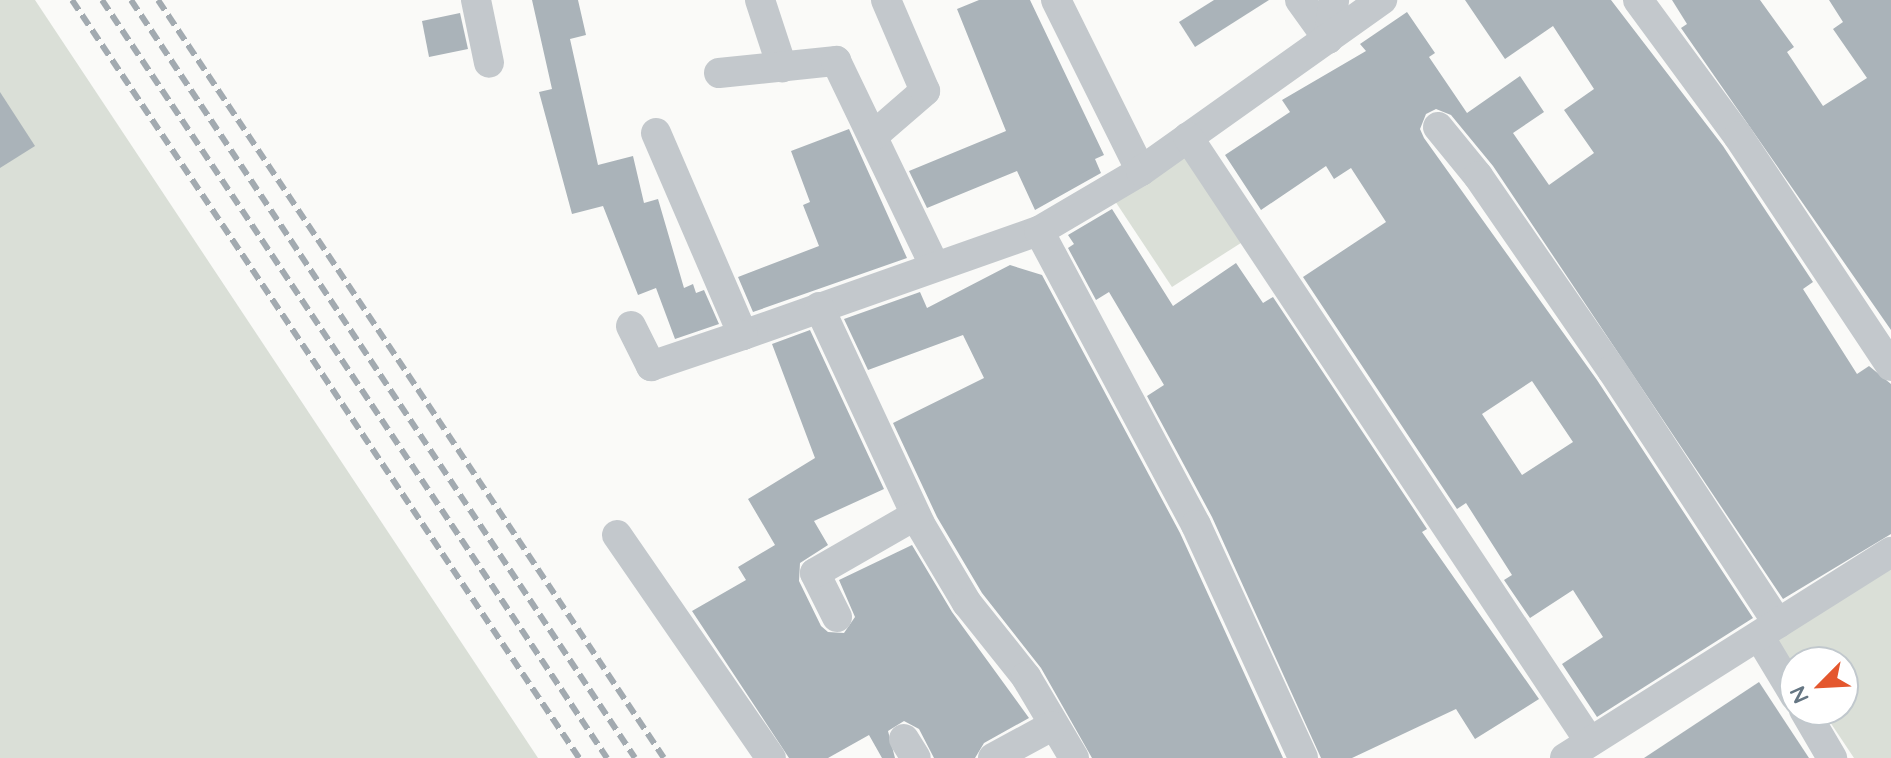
<!DOCTYPE html>
<html>
<head>
<meta charset="utf-8">
<style>
	body { margin:0 }
	#map { position:relative; width:1891px; height:758px; overflow:hidden; background:#fafaf8; font-family:Quicksand,sans-serif }
	div>[style] { position:absolute }
	[style*='--x'] { left:calc(var(--x)*1px); top:calc(var(--y)*1px); width:calc(var(--w)*1px); rotate:calc(var(--a)*1deg) }
	.green>* { inset:0; background:#dadfd7 }
	.building>* { inset:0; background:#aab3b9 }
	.street>* { height:30px; margin:-15px; padding:0 15px; transform-origin:15px; border-radius:15px; background:#c3c8cc }
	.rail>* { height:6px; margin-top:-3px; transform-origin:0; background:repeating-linear-gradient(90deg,#a2aab0 0 12px,transparent 0 18px) }
	span { translate:-50% -50%; white-space:nowrap; text-align:center; line-height:1.15; -webkit-text-stroke:8px #fff; paint-order:stroke }
	.north { position:absolute; left:1779px; top:646px; width:80px; height:80px; box-sizing:border-box; background:#fff; border:2px solid #c1c8cd; border-radius:50%; rotate:246deg; font-size:22px; font-weight:700; line-height:32px; text-align:center; color:#657683 }
	.north::after { content:''; display:block; margin:auto; width:28px; height:36px; background:#e4572e; clip-path:polygon(50% 0,100% 100%,50% 72%,0 100%) }
</style>
</head>
<body>
<div id="map">
	<div class="green">
		<div style="clip-path:polygon(0 0,35px 0,538px 758px,0 758px)"></div>
		<div style="clip-path:polygon(1186px 151px,1244px 241px,1172px 287px,1113px 198px)"></div>
		<div style="clip-path:polygon(1891px 567px,1891px 758px,1854px 758px,1822px 710px,1843px 710px,1843px 662px,1795px 662px,1795px 668px,1774px 636px)"></div>
	</div>
	<div class="building">
		<div style="clip-path:polygon(532px 0,578px 0,586px 35px,570px 39px,598px 165px,633px 156px,644px 203px,658px 199px,684px 288px,693px 284px,696px 293px,704px 290px,719px 324px,675px 339px,656px 288px,638px 295px,603px 206px,572px 214px,539px 92px,552px 89px)"></div>
		<div style="clip-path:polygon(979px 0,1030px 0,1104px 155px,1095px 159px,1101px 173px,1035px 210px,1017px 171px,927px 208px,909px 171px,1006px 131px,957px 9px)"></div>
		<div style="clip-path:polygon(1214px 0,1269px 0,1195px 47px,1179px 22px)"></div>
		<div style="clip-path:polygon(evenodd,1465px 0,1611px 0,1723px 146px,1813px 282px,1803px 289px,1857px 374px,1869px 366px,1891px 384px,1891px 534px,1783px 599px,1493px 166px,1451px 115px,1436px 109px,1426px 114px,1420px 129px,1424px 138px,1597px 380px,1753px 618px,1597px 717px,1562px 664px,1603px 637px,1573px 590px,1530px 618px,1504px 580px,1512px 575px,1466px 503px,1457px 509px,1303px 277px,1386px 222px,1351px 168px,1334px 179px,1326px 166px,1261px 210px,1225px 155px,1290px 112px,1282px 100px,1366px 51px,1360px 44px,1407px 12px,1435px 53px,1429px 57px,1467px 113px,1520px 76px,1544px 112px,1513px 133px,1549px 185px,1594px 153px,1564px 110px,1594px 89px,1553px 26px,1505px 59px,1465px 0,1532px 381px,1573px 442px,1522px 475px,1482px 414px,1532px 381px)"></div>
		<div style="clip-path:polygon(1672px 0,1760px 0,1794px 47px,1787px 52px,1823px 106px,1867px 78px,1833px 29px,1843px 22px,1829px 0,1891px 0,1891px 330px,1681px 28px,1687px 24px)"></div>
		<div style="clip-path:polygon(460px 13px,468px 49px,429px 57px,422px 21px)"></div>
		<div style="clip-path:polygon(0 92px,35px 146px,0 168px)"></div>
		<div style="clip-path:polygon(849px 129px,907px 258px,753px 312px,738px 277px,819px 246px,803px 205px,810px 202px,791px 151px)"></div>
		<div style="clip-path:polygon(1112px 209px,1173px 306px,1236px 263px,1263px 303px,1273px 297px,1427px 529px,1422px 532px,1539px 699px,1475px 739px,1456px 709px,1352px 758px,1321px 758px,1212px 517px,1147px 396px,1164px 385px,1109px 292px,1096px 300px,1068px 248px,1074px 244px,1068px 235px)"></div>
		<div style="clip-path:polygon(1010px 265px,1042px 275px,1180px 533px,1283px 758px,1092px 758px,1041px 668px,982px 593px,937px 517px,893px 423px,984px 378px,963px 335px,868px 370px,844px 319px,920px 292px,927px 308px)"></div>
		<div style="clip-path:polygon(810px 330px,884px 489px,814px 521px,828px 545px,800px 563px,799px 581px,821px 626px,828px 632px,844px 633px,855px 617px,839px 580px,912px 545px,952px 612px,1029px 718px,984px 743px,975px 758px,934px 758px,919px 729px,904px 721px,888px 731px,895px 758px,882px 758px,869px 735px,828px 758px,789px 758px,692px 611px,746px 580px,738px 567px,775px 545px,748px 499px,815px 458px,772px 344px)"></div>
		<div style="clip-path:polygon(1759px 682px,1809px 758px,1644px 758px)"></div>
	</div>
	<div class="street">
		<div style="--x:476;--y:0;--w:64;--a:78.3"></div>
		<div style="--x:760;--y:0;--w:71;--a:71.8"></div>
		<div style="--x:1056;--y:0;--w:191;--a:63.6"></div>
		<div style="--x:1300;--y:0;--w:48;--a:54.3"></div>
		<div style="--x:1638;--y:0;--w:169;--a:53.7"></div>
		<div style="--x:1738;--y:136;--w:276;--a:56.4"></div>
		<div style="--x:1328;--y:39;--w:39;--a:-81"></div>
		<div style="--x:719;--y:73;--w:118;--a:-5.9"></div>
		<div style="--x:836;--y:61;--w:226;--a:64.3"></div>
		<div style="--x:1438;--y:127;--w:63;--a:50.8"></div>
		<div style="--x:1478;--y:176;--w:236;--a:55.4"></div>
		<div style="--x:1612;--y:370;--w:303;--a:56.8"></div>
		<div style="--x:656;--y:133;--w:220;--a:66.7"></div>
		<div style="--x:743;--y:335;--w:314;--a:-19.4"></div>
		<div style="--x:1039;--y:231;--w:118;--a:-30.5"></div>
		<div style="--x:1141;--y:171;--w:296;--a:-35.4"></div>
		<div style="--x:873;--y:136;--w:69;--a:-40.9"></div>
		<div style="--x:925;--y:91;--w:99;--a:-113.2"></div>
		<div style="--x:1188;--y:137;--w:726;--a:56.4"></div>
		<div style="--x:1039;--y:231;--w:333;--a:61.9"></div>
		<div style="--x:1196;--y:525;--w:256;--a:65.3"></div>
		<div style="--x:819;--y:307;--w:239;--a:65"></div>
		<div style="--x:920;--y:524;--w:92;--a:59.3"></div>
		<div style="--x:967;--y:603;--w:95;--a:51.4"></div>
		<div style="--x:1026;--y:677;--w:94;--a:59.3"></div>
		<div style="--x:631;--y:326;--w:45;--a:63.4"></div>
		<div style="--x:651;--y:366;--w:97;--a:-18.6"></div>
		<div style="--x:617;--y:535;--w:271;--a:55.4"></div>
		<div style="--x:837;--y:617;--w:49;--a:-116.6"></div>
		<div style="--x:815;--y:573;--w:116;--a:-29.9"></div>
		<div style="--x:1759;--y:636;--w:70;--a:59"></div>
		<div style="--x:1804;--y:710;--w:56;--a:59.7"></div>
		<div style="--x:904;--y:739;--w:22;--a:58"></div>
		<div style="--x:993;--y:758;--w:67;--a:-28.5"></div>
		<div style="--x:1565;--y:758;--w:386;--a:-32.3"></div>
	</div>
	<div class="rail">
		<div style="--x:72;--y:0;--w:912;--a:56.22"></div>
		<div style="--x:102;--y:0;--w:911;--a:56.33"></div>
		<div style="--x:131;--y:0;--w:910;--a:56.38"></div>
		<div style="--x:158;--y:0;--w:911;--a:56.28"></div>
	</div>
	<div class="north">N</div>
</div>
</body>
</html>
